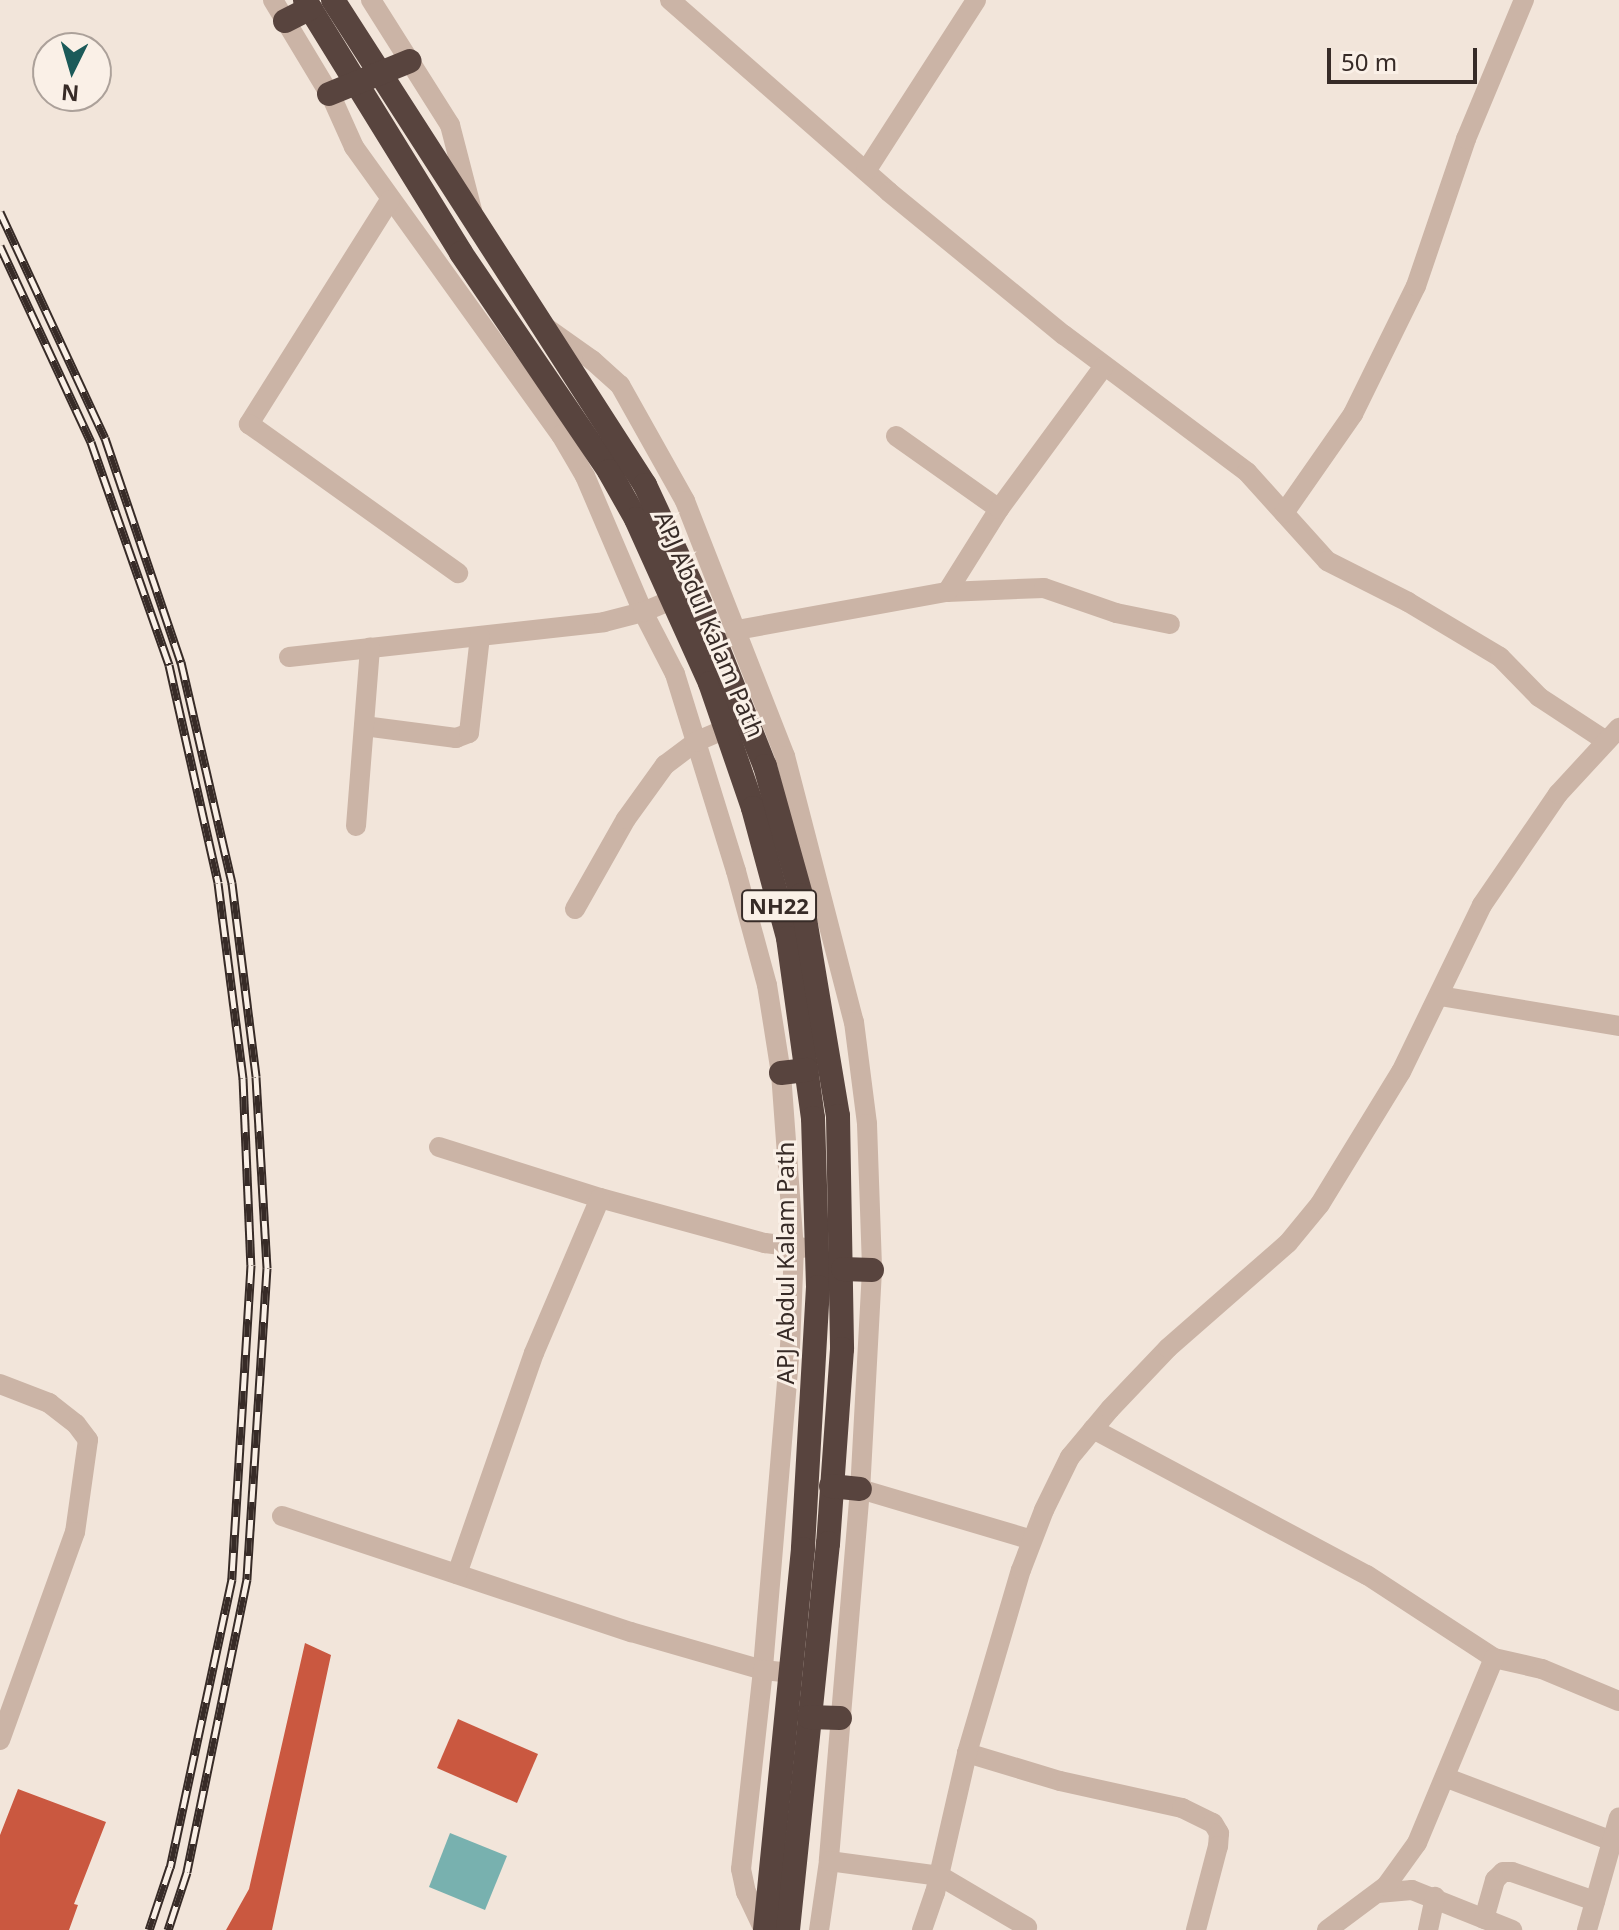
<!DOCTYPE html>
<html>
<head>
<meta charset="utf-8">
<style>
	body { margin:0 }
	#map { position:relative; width:1619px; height:1930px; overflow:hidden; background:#f2e5da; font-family:"Noto Sans",sans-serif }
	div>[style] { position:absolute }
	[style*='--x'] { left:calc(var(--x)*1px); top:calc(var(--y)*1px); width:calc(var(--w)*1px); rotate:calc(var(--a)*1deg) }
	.water>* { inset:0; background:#78b1af }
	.building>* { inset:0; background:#ca5840 }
	.minor>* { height:20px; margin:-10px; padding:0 10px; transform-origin:10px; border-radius:10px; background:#cbb4a6 }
	.highway>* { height:24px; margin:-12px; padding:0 12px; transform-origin:12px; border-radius:12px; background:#58443e }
	.rail>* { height:9px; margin-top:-4.5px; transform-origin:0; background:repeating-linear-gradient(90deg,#faf0e7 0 18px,#372b27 0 36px); box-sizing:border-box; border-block:2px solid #372b27 }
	span { translate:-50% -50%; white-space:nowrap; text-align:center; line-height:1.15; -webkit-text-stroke:6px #faf0e7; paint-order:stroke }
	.shield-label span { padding:2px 6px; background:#faf0e7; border:2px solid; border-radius:6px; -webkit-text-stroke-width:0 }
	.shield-label { font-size:22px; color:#372b27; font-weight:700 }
	.street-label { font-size:24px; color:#372b27 }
	.north { position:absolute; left:32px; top:32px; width:80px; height:80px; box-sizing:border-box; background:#faf0e7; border:2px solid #aca19a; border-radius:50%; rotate:185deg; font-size:22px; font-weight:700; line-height:32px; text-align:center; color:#372b27 }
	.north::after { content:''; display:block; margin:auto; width:28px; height:36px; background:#1b5a59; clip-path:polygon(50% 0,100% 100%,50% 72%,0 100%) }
	.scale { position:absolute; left:1327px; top:48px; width:150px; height:36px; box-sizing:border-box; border:4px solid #372b27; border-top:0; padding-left:10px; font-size:24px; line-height:28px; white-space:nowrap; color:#372b27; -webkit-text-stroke:6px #faf0e7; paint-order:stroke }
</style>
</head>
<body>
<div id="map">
	<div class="water">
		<div style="clip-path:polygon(450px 1833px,507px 1856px,485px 1910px,429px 1887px)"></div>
	</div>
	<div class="building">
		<div style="clip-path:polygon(305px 1643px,331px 1655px,272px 1930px,226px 1930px,249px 1889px)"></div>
		<div style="clip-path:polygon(458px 1719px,538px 1754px,517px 1803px,437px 1768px)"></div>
		<div style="clip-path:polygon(18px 1789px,106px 1822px,74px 1904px,78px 1905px,69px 1930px,0 1930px,0 1835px)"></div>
	</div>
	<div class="minor">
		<div style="--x:273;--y:0;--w:114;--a:59"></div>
		<div style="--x:332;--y:98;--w:54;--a:65.8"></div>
		<div style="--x:354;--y:147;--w:355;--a:54.3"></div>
		<div style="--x:561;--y:435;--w:48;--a:59.7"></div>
		<div style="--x:585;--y:476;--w:148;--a:66.9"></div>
		<div style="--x:643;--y:612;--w:70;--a:62.7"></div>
		<div style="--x:675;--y:674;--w:206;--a:72.8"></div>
		<div style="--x:736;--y:871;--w:118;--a:74.8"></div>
		<div style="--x:767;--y:985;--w:89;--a:81"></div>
		<div style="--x:781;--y:1073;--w:175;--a:85.8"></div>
		<div style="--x:794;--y:1248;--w:98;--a:92.3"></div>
		<div style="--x:790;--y:1346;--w:325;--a:94.8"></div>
		<div style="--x:763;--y:1670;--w:200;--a:96.3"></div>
		<div style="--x:741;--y:1869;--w:24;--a:78"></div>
		<div style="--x:746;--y:1892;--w:42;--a:64.7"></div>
		<div style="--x:371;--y:0;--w:148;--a:57.7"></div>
		<div style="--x:450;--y:125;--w:88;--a:75.5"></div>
		<div style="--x:670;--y:0;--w:291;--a:41.2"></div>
		<div style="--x:889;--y:192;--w:226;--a:39.3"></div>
		<div style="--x:1064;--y:335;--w:229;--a:36.8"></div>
		<div style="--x:1247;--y:472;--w:120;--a:48"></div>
		<div style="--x:1327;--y:561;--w:91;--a:26.8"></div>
		<div style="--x:1408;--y:602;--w:107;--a:30.9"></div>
		<div style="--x:1500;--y:657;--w:56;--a:45.7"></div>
		<div style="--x:1539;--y:697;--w:80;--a:33.3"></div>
		<div style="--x:866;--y:171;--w:203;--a:-57.2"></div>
		<div style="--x:390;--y:200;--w:265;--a:122.2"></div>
		<div style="--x:249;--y:424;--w:257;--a:35.5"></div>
		<div style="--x:548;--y:329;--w:54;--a:35.2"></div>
		<div style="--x:592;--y:360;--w:38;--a:42"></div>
		<div style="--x:620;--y:385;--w:133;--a:60.7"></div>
		<div style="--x:685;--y:501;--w:274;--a:68.6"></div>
		<div style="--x:785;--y:756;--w:275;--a:75.5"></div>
		<div style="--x:854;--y:1022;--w:103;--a:82.7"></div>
		<div style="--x:867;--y:1124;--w:146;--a:88"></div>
		<div style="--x:872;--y:1270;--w:219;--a:93.1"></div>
		<div style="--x:860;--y:1489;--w:373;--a:94.8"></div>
		<div style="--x:829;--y:1861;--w:70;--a:98.2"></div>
		<div style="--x:896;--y:436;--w:126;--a:35.3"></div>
		<div style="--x:1284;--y:513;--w:121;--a:-55.1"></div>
		<div style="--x:1353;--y:414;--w:143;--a:-63.8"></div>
		<div style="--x:1416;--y:286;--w:155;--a:-71.2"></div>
		<div style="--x:1466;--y:139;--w:151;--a:-67.4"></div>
		<div style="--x:947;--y:592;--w:97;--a:-2.4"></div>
		<div style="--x:1044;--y:588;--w:76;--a:19.1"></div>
		<div style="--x:1116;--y:613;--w:55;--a:11.5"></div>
		<div style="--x:726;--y:632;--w:225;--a:-10.3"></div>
		<div style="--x:947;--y:592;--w:98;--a:-57.9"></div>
		<div style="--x:999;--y:509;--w:177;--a:-53.7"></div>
		<div style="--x:289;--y:657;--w:317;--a:-6.3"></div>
		<div style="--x:604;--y:622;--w:40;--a:-14.4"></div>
		<div style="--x:643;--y:612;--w:47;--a:-22.7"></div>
		<div style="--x:364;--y:726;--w:93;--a:7.4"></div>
		<div style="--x:456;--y:738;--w:14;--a:-21"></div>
		<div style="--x:469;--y:733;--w:97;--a:-83.5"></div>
		<div style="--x:356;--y:826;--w:179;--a:-85.5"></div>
		<div style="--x:575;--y:909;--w:103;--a:-60.5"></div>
		<div style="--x:626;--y:819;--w:67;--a:-54.2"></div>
		<div style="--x:665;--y:765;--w:38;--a:-37"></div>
		<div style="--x:695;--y:742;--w:34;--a:-23"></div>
		<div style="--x:1440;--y:996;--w:181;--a:9.5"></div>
		<div style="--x:439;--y:1147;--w:169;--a:17.6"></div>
		<div style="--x:600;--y:1198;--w:171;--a:15.3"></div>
		<div style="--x:765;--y:1243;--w:39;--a:7"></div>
		<div style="--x:0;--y:1384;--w:53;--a:21.2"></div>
		<div style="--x:49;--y:1403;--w:34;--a:38"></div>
		<div style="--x:76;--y:1424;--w:20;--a:53"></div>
		<div style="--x:88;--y:1440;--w:93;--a:98"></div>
		<div style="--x:75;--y:1532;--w:221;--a:109.8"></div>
		<div style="--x:1093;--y:1429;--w:310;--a:28.1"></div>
		<div style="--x:1367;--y:1575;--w:152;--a:33.2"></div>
		<div style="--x:1494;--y:1658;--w:49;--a:12.9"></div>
		<div style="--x:1542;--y:1669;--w:83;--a:22.6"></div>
		<div style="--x:860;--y:1489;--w:179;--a:16.5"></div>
		<div style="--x:282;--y:1516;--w:368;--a:18.4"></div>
		<div style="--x:631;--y:1632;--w:137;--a:16.1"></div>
		<div style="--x:763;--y:1670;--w:28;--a:6"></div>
		<div style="--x:457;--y:1574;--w:234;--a:-70.8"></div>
		<div style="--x:534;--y:1353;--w:168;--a:-66.9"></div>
		<div style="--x:967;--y:1753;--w:97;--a:16.8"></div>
		<div style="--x:1060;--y:1781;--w:125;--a:12.5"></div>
		<div style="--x:1182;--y:1808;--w:34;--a:26"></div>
		<div style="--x:1213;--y:1823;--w:12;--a:59"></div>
		<div style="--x:1219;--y:1833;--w:13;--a:94"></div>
		<div style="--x:1218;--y:1846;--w:87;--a:104.7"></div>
		<div style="--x:1447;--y:1778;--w:177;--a:20.9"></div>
		<div style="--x:829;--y:1861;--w:112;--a:7.7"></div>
		<div style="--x:940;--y:1876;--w:101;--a:30.4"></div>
		<div style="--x:1378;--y:1893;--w:34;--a:-5"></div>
		<div style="--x:1412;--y:1890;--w:108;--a:21.8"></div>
		<div style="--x:1484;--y:1919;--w:41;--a:-74.2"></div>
		<div style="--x:1495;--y:1880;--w:11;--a:-45"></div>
		<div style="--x:1503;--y:1872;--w:9;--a:0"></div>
		<div style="--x:1512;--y:1872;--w:88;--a:19.3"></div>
		<div style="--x:922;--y:1930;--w:39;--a:-71"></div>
		<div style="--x:935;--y:1893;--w:144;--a:-77.1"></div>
		<div style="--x:967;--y:1753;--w:191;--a:-73.6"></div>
		<div style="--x:1021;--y:1570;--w:64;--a:-69"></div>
		<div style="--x:1044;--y:1510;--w:59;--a:-63.9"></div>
		<div style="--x:1070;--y:1457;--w:62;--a:-50.2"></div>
		<div style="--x:1110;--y:1409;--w:84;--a:-46.4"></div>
		<div style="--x:1168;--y:1348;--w:159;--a:-41.2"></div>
		<div style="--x:1288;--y:1243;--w:50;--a:-50.6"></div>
		<div style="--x:1320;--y:1204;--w:155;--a:-58.5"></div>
		<div style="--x:1401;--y:1072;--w:186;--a:-64.1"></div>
		<div style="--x:1482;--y:905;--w:135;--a:-55.6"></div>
		<div style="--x:1558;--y:794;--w:90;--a:-47.3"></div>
		<div style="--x:1327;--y:1930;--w:74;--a:-36.7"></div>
		<div style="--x:1386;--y:1886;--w:53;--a:-54.2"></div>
		<div style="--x:1417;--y:1843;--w:200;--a:-67.4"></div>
		<div style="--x:1428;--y:1930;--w:34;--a:-78"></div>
		<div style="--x:1587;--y:1930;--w:117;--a:-74.2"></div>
	</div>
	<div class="highway">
		<div style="--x:305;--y:0;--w:297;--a:58.3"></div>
		<div style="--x:461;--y:253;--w:263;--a:55.8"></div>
		<div style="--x:609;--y:471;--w:55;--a:60.6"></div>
		<div style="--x:636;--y:519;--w:180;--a:65.7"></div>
		<div style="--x:710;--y:683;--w:132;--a:71"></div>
		<div style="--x:753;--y:808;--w:135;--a:74.9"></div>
		<div style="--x:788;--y:938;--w:182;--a:82.1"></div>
		<div style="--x:813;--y:1118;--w:169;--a:88.3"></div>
		<div style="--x:818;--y:1287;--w:262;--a:93.3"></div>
		<div style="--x:803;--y:1549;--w:383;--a:95.7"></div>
		<div style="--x:333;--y:0;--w:577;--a:57.25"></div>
		<div style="--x:645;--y:485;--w:130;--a:65"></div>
		<div style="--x:700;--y:603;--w:175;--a:68.3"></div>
		<div style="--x:765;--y:766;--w:134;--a:74.4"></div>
		<div style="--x:801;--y:895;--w:224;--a:80.5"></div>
		<div style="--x:838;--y:1116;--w:233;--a:89"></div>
		<div style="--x:842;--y:1349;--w:195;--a:94.1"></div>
		<div style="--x:828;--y:1543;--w:389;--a:95.9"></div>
		<div style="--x:285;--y:21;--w:28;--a:-27"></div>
		<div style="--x:329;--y:94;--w:87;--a:-22.2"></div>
		<div style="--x:781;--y:1073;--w:26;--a:-7"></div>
		<div style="--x:843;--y:1269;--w:29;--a:2"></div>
		<div style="--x:831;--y:1486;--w:29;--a:6"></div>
		<div style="--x:809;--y:1717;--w:31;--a:2"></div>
	</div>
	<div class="rail">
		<div style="--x:0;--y:212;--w:249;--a:65.1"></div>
		<div style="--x:105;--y:438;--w:237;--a:71.3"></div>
		<div style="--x:181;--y:662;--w:227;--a:77"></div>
		<div style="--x:232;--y:883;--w:195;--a:82.9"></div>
		<div style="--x:256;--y:1077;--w:191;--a:86.7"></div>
		<div style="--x:267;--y:1268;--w:312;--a:93.7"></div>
		<div style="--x:247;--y:1579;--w:299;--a:101.6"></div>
		<div style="--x:187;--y:1872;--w:61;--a:108.1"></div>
		<div style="--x:0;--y:246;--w:216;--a:65.1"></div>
		<div style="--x:91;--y:442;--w:236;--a:70.7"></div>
		<div style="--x:169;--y:665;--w:223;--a:77.3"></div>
		<div style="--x:218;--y:883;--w:197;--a:82.7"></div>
		<div style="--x:243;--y:1078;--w:187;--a:87.6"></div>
		<div style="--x:251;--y:1265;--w:315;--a:93.5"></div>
		<div style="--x:232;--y:1579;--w:295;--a:102.1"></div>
		<div style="--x:170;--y:1867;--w:66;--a:108.4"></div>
	</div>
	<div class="shield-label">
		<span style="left:779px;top:906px">NH22</span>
	</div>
	<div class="street-label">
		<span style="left:710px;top:624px;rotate:67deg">APJ Abdul Kalam Path</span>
		<span style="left:785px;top:1263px;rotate:-90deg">APJ Abdul Kalam Path</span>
	</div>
	<div class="north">N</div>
	<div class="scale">50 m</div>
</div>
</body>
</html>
